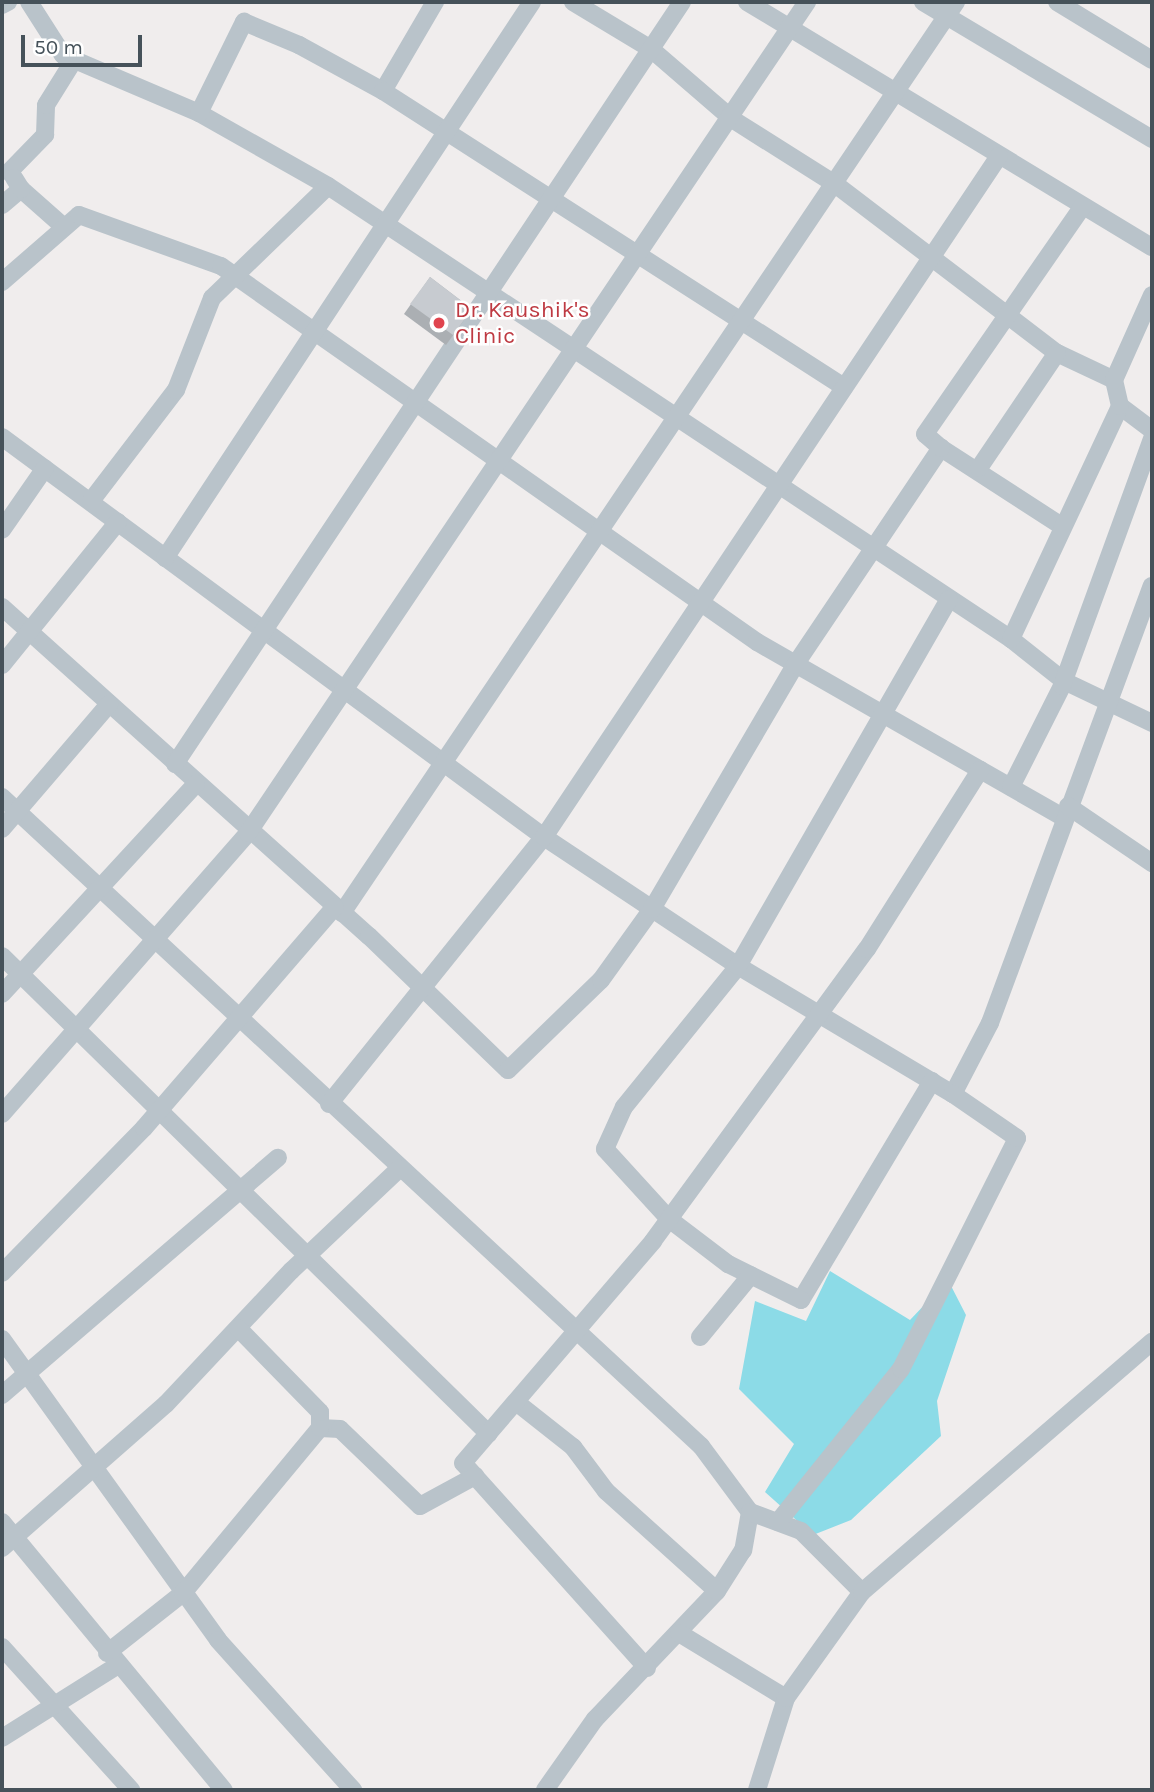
<!DOCTYPE html>
<html>
<head>
<meta charset="utf-8">
<style>
	body { margin:0 }
	#map { position:relative; width:1154px; height:1792px; overflow:hidden; background:#f0eded; font-family:Karla,sans-serif }
	div>[style] { position:absolute }
	[style*='--x'] { left:calc(var(--x)*1px); top:calc(var(--y)*1px); width:calc(var(--w)*1px); rotate:calc(var(--a)*1deg) }
	.water>* { inset:0; background:#8cdbe7 }
	.street>* { height:18px; margin:-9px; padding:0 9px; transform-origin:9px; border-radius:9px; background:#b9c3ca }
	.wall>* { inset:0; background:#abafb3 }
	.building>* { inset:0; background:#c7cbd0 }
	.dots>* { width:19px; height:19px; translate:-50% -50%; box-sizing:border-box; border:4px solid #fff; border-radius:50% }
	span { translate:-50% -50%; white-space:nowrap; text-align:center; line-height:1.15; -webkit-text-stroke:5px #fff; paint-order:stroke }
	.health-label { font-size:23px; color:#be3a42 }
	.left { translate:0 -50%; text-align:left }
	.frame { position:absolute; inset:0; border:4px solid #46525a; pointer-events:none }
	.scale { position:absolute; left:21px; top:35px; width:121px; height:32px; box-sizing:border-box; border:4px solid #46525a; border-top:0; padding-left:9px; font-size:21px; line-height:24px; white-space:nowrap; color:#46525a; -webkit-text-stroke:5px #fff; paint-order:stroke }
</style>
</head>
<body>
<div id="map">
	<div class="water">
		<div style="clip-path:polygon(830px 1271px,910px 1320px,948px 1280px,966px 1315px,937px 1401px,941px 1436px,851px 1520px,813px 1535px,765px 1492px,794px 1444px,739px 1389px,755px 1301px,806px 1321px)"></div>
	</div>
	<div class="street">
		<div style="--x:29;--y:2;--w:63;--a:57.3"></div>
		<div style="--x:63;--y:55;--w:148;--a:23.1"></div>
		<div style="--x:199;--y:113;--w:148;--a:29.5"></div>
		<div style="--x:328;--y:186;--w:820;--a:33.55"></div>
		<div style="--x:1011;--y:639;--w:68;--a:38.4"></div>
		<div style="--x:1064;--y:681;--w:98;--a:25.5"></div>
		<div style="--x:573;--y:2;--w:91;--a:31.1"></div>
		<div style="--x:651;--y:49;--w:107;--a:40.8"></div>
		<div style="--x:732;--y:119;--w:122;--a:32.3"></div>
		<div style="--x:835;--y:184;--w:279;--a:37.3"></div>
		<div style="--x:1057;--y:353;--w:63;--a:25.3"></div>
		<div style="--x:747;--y:2;--w:473;--a:31.2"></div>
		<div style="--x:923;--y:2;--w:267;--a:30.9"></div>
		<div style="--x:1057;--y:2;--w:111;--a:31.4"></div>
		<div style="--x:2;--y:5;--w:7;--a:-27"></div>
		<div style="--x:383;--y:91;--w:103;--a:-59.7"></div>
		<div style="--x:199;--y:113;--w:102;--a:-63.7"></div>
		<div style="--x:244;--y:22;--w:60;--a:22.7"></div>
		<div style="--x:299;--y:45;--w:96;--a:28.7"></div>
		<div style="--x:383;--y:91;--w:548;--a:32.7"></div>
		<div style="--x:9;--y:172;--w:52;--a:-45.8"></div>
		<div style="--x:45;--y:135;--w:30;--a:-88"></div>
		<div style="--x:46;--y:105;--w:53;--a:-58.1"></div>
		<div style="--x:21;--y:189;--w:57;--a:41.5"></div>
		<div style="--x:2;--y:205;--w:25;--a:-40"></div>
		<div style="--x:21;--y:189;--w:13;--a:-122"></div>
		<div style="--x:2;--y:282;--w:102;--a:-41"></div>
		<div style="--x:79;--y:215;--w:151;--a:19.8"></div>
		<div style="--x:221;--y:266;--w:655;--a:35.05"></div>
		<div style="--x:757;--y:642;--w:354;--a:29.8"></div>
		<div style="--x:1120;--y:406;--w:40;--a:37"></div>
		<div style="--x:2;--y:437;--w:674;--a:36.43"></div>
		<div style="--x:544;--y:837;--w:233;--a:33.6"></div>
		<div style="--x:738;--y:966;--w:250;--a:30.8"></div>
		<div style="--x:953;--y:1094;--w:80;--a:-62.5"></div>
		<div style="--x:990;--y:1023;--w:466;--a:-69.7"></div>
		<div style="--x:941;--y:448;--w:145;--a:32.9"></div>
		<div style="--x:979;--y:468;--w:139;--a:-55.9"></div>
		<div style="--x:91;--y:501;--w:140;--a:-52.6"></div>
		<div style="--x:176;--y:390;--w:99;--a:-68.6"></div>
		<div style="--x:212;--y:298;--w:161;--a:-44"></div>
		<div style="--x:2;--y:530;--w:75;--a:-55.3"></div>
		<div style="--x:165;--y:558;--w:666;--a:-56.57"></div>
		<div style="--x:2;--y:607;--w:493;--a:41.9"></div>
		<div style="--x:369;--y:936;--w:193;--a:44"></div>
		<div style="--x:508;--y:1070;--w:129;--a:-44.1"></div>
		<div style="--x:601;--y:980;--w:87;--a:-54.3"></div>
		<div style="--x:652;--y:909;--w:283;--a:-59.6"></div>
		<div style="--x:795;--y:665;--w:262;--a:-56.1"></div>
		<div style="--x:941;--y:448;--w:21;--a:-139"></div>
		<div style="--x:925;--y:434;--w:277;--a:-55.3"></div>
		<div style="--x:1011;--y:639;--w:257;--a:-64.9"></div>
		<div style="--x:1120;--y:406;--w:27;--a:-103"></div>
		<div style="--x:1114;--y:380;--w:93;--a:-65.9"></div>
		<div style="--x:2;--y:665;--w:184;--a:-51"></div>
		<div style="--x:175;--y:764;--w:915;--a:-56.36"></div>
		<div style="--x:1011;--y:787;--w:113;--a:-63.2"></div>
		<div style="--x:1062;--y:686;--w:263;--a:-70"></div>
		<div style="--x:2;--y:797;--w:954;--a:42.88"></div>
		<div style="--x:701;--y:1446;--w:82;--a:53.4"></div>
		<div style="--x:750;--y:1512;--w:39;--a:100"></div>
		<div style="--x:743;--y:1550;--w:49;--a:122.4"></div>
		<div style="--x:717;--y:1591;--w:177;--a:133.6"></div>
		<div style="--x:595;--y:1719;--w:87;--a:125.2"></div>
		<div style="--x:1068;--y:806;--w:102;--a:34.2"></div>
		<div style="--x:2;--y:829;--w:165;--a:-49.4"></div>
		<div style="--x:342;--y:913;--w:1099;--a:-56.02"></div>
		<div style="--x:2;--y:956;--w:682;--a:44.47"></div>
		<div style="--x:2;--y:994;--w:286;--a:-47.3"></div>
		<div style="--x:932;--y:1081;--w:255;--a:120.9"></div>
		<div style="--x:801;--y:1300;--w:81;--a:-153.7"></div>
		<div style="--x:728;--y:1264;--w:74;--a:-142.7"></div>
		<div style="--x:669;--y:1219;--w:95;--a:-132.4"></div>
		<div style="--x:605;--y:1149;--w:46;--a:-65.7"></div>
		<div style="--x:624;--y:1107;--w:181;--a:-51"></div>
		<div style="--x:738;--y:966;--w:423;--a:-60.1"></div>
		<div style="--x:329;--y:1104;--w:343;--a:-51.2"></div>
		<div style="--x:544;--y:837;--w:819;--a:-56.25"></div>
		<div style="--x:2;--y:1114;--w:373;--a:-48.8"></div>
		<div style="--x:248;--y:833;--w:1002;--a:-56.07"></div>
		<div style="--x:2;--y:1273;--w:203;--a:-45.6"></div>
		<div style="--x:144;--y:1128;--w:292;--a:-49.2"></div>
		<div style="--x:700;--y:1337;--w:80;--a:-50.6"></div>
		<div style="--x:2;--y:1339;--w:370;--a:54.3"></div>
		<div style="--x:218;--y:1640;--w:202;--a:48"></div>
		<div style="--x:2;--y:1395;--w:364;--a:-40.7"></div>
		<div style="--x:516;--y:1402;--w:73;--a:38.3"></div>
		<div style="--x:573;--y:1447;--w:55;--a:53.1"></div>
		<div style="--x:606;--y:1491;--w:149;--a:42"></div>
		<div style="--x:320;--y:1428;--w:20;--a:3"></div>
		<div style="--x:340;--y:1429;--w:111;--a:43.9"></div>
		<div style="--x:420;--y:1506;--w:63;--a:-28.6"></div>
		<div style="--x:750;--y:1512;--w:54;--a:20.4"></div>
		<div style="--x:801;--y:1531;--w:86;--a:45"></div>
		<div style="--x:2;--y:1522;--w:348;--a:50.4"></div>
		<div style="--x:778;--y:1522;--w:196;--a:-51.2"></div>
		<div style="--x:901;--y:1369;--w:258;--a:-63.3"></div>
		<div style="--x:1017;--y:1138;--w:78;--a:-145.5"></div>
		<div style="--x:2;--y:1548;--w:218;--a:-41.3"></div>
		<div style="--x:166;--y:1404;--w:183;--a:-46.8"></div>
		<div style="--x:291;--y:1271;--w:149;--a:-43.4"></div>
		<div style="--x:679;--y:1633;--w:125;--a:31.3"></div>
		<div style="--x:786;--y:1698;--w:96;--a:107.5"></div>
		<div style="--x:2;--y:1647;--w:193;--a:47.9"></div>
		<div style="--x:107;--y:1653;--w:97;--a:-38.3"></div>
		<div style="--x:183;--y:1593;--w:214;--a:-50.3"></div>
		<div style="--x:320;--y:1428;--w:16;--a:-90"></div>
		<div style="--x:320;--y:1412;--w:117;--a:-134.3"></div>
		<div style="--x:647;--y:1668;--w:275;--a:-131.9"></div>
		<div style="--x:463;--y:1463;--w:292;--a:-49.4"></div>
		<div style="--x:653;--y:1241;--w:362;--a:-53.8"></div>
		<div style="--x:867;--y:949;--w:212;--a:-57.7"></div>
		<div style="--x:786;--y:1698;--w:130;--a:-54.4"></div>
		<div style="--x:862;--y:1592;--w:383;--a:-40.8"></div>
		<div style="--x:2;--y:1738;--w:136;--a:-32.1"></div>
	</div>
	<div class="wall">
		<div style="clip-path:polygon(430px 277px,472px 309px,446px 345px,404px 314px)"></div>
	</div>
	<div class="building">
		<div style="clip-path:polygon(430px 277px,472px 309px,453px 335px,410px 304px)"></div>
	</div>
	<div class="dots">
		<div style="left:439px;top:323px;background:#e0444e"></div>
	</div>
	<div class="health-label">
		<span class="left" style="left:455px;top:323px">Dr. Kaushik's<br>Clinic</span>
	</div>
	<div class="frame"></div>
	<div class="scale">50 m</div>
</div>
</body>
</html>
